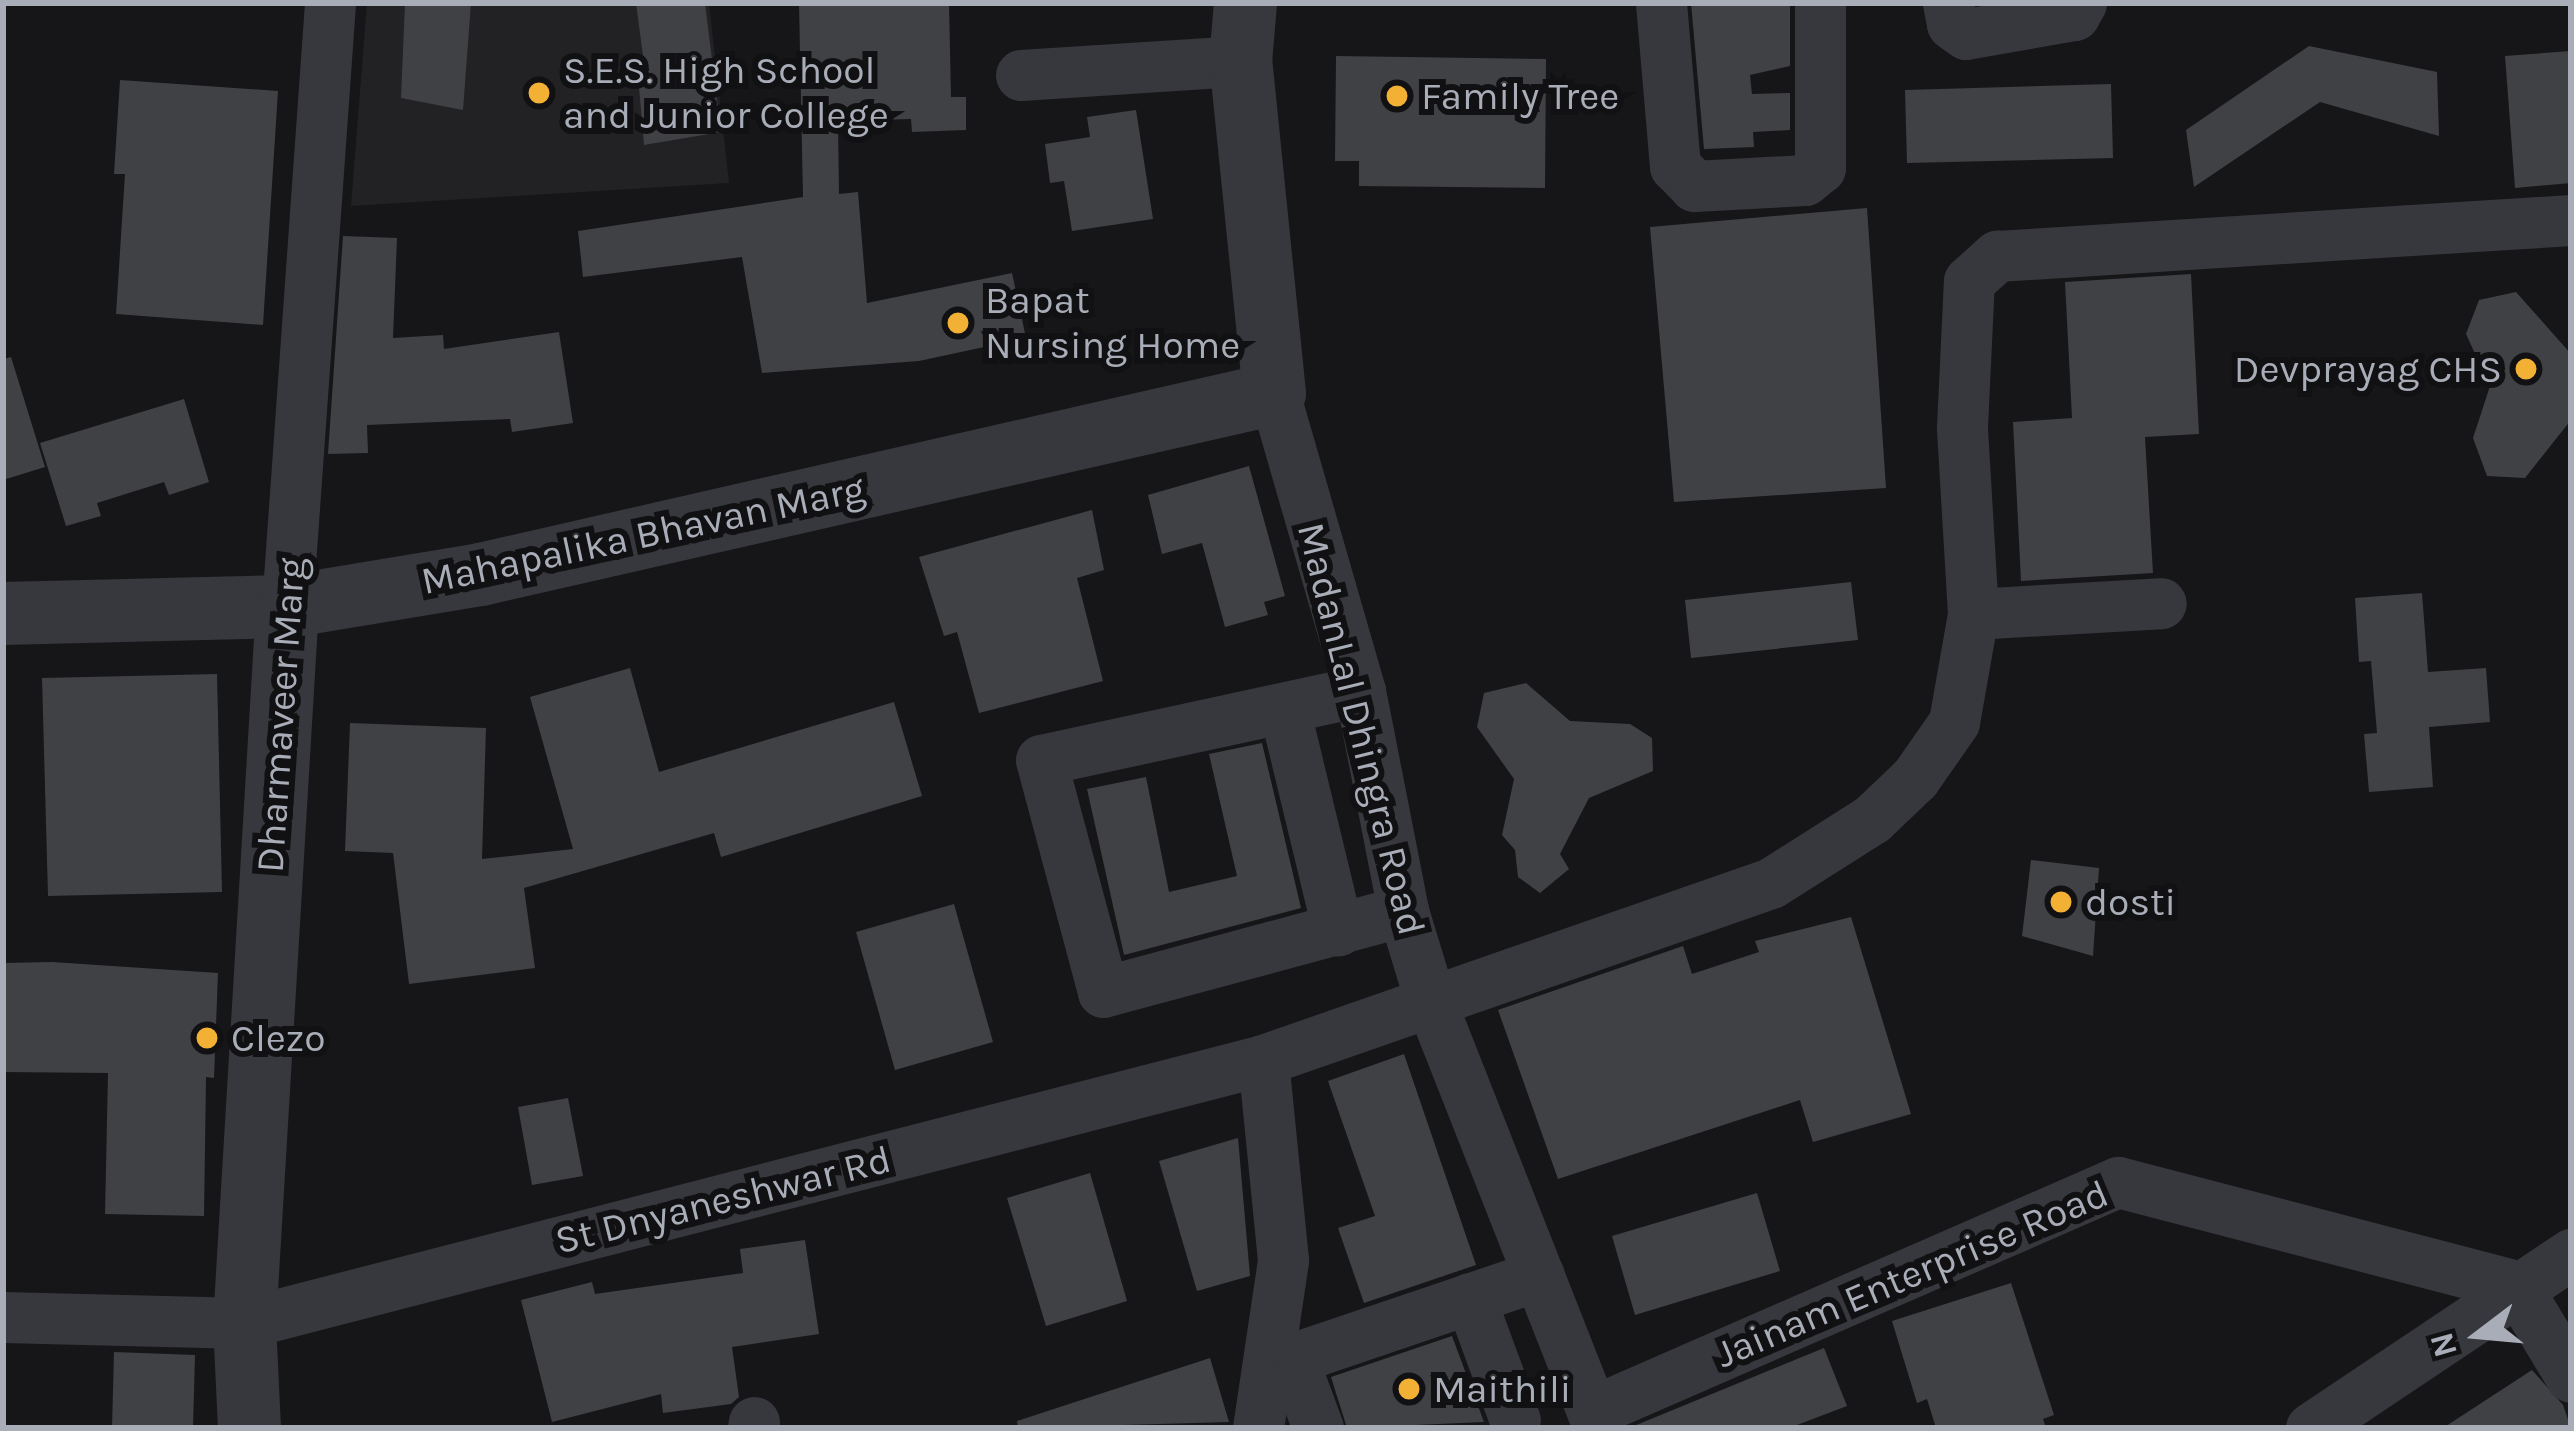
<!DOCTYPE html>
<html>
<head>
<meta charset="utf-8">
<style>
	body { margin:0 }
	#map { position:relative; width:2574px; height:1431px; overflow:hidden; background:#161618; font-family:Karla,sans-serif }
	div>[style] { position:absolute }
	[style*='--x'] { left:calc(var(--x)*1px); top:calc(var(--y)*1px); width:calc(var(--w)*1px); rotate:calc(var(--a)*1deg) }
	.built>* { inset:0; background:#222225 }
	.building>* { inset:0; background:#404145 }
	.minor>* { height:51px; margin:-25.5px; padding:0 25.5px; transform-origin:25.5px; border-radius:25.5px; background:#37383d }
	.tertiary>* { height:63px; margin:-31.5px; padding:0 31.5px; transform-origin:31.5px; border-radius:31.5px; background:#37383d }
	.dots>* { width:33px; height:33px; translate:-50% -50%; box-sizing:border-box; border:6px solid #111113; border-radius:50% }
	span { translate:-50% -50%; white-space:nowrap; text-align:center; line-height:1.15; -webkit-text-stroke:12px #111113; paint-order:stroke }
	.poi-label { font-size:39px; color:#a8adb8 }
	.left { translate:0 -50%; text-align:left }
	.right { translate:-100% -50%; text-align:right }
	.street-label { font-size:39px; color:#a8adb8 }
	.frame { position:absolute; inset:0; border:6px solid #a8adb8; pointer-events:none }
	.north { position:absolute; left:2418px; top:1275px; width:120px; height:120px; -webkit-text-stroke:9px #111113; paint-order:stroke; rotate:254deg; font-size:33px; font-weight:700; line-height:48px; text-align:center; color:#a8adb8 }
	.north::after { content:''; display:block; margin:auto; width:42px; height:54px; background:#a8adb8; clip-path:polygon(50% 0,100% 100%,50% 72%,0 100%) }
</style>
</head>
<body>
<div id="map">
	<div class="built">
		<div style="clip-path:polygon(367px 3px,709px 3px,729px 183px,351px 206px)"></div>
	</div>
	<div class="building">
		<div style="clip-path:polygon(405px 3px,471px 3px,463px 110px,401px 98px)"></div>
		<div style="clip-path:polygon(636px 3px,705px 3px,721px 132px,644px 145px,639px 87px,647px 86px)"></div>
		<div style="clip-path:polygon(799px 3px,949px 3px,951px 97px,966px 97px,966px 130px,912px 132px,911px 119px,838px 121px,839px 194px,858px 192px,867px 303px,1012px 273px,1026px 338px,919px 361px,762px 373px,742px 257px,583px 277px,578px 231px,803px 197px)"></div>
		<div style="clip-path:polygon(1691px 3px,1790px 3px,1790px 66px,1750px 75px,1752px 94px,1790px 93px,1790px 130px,1753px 132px,1754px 147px,1704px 149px)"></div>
		<div style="clip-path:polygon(2309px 46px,2437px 72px,2439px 136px,2320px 102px,2194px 187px,2186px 130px)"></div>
		<div style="clip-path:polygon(2571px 51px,2571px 183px,2515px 188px,2505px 56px)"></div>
		<div style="clip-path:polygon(1336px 56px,1546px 59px,1545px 188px,1359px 186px,1359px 161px,1335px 161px)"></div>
		<div style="clip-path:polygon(120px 80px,278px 91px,263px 325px,116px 314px,125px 174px,114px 174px)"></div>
		<div style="clip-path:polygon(2111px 84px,2113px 158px,1907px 163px,1905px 90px)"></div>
		<div style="clip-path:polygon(1136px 110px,1153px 219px,1072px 231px,1064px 181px,1050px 183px,1045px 144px,1090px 137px,1087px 117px)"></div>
		<div style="clip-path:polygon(1867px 208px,1886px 488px,1674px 502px,1650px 227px)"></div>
		<div style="clip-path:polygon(343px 236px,397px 238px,393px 338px,443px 335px,444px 349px,559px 332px,573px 423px,512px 432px,510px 419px,367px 425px,368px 453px,328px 454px)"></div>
		<div style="clip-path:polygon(2191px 274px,2199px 434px,2145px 437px,2153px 573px,2021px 581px,2013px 422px,2072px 418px,2065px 282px)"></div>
		<div style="clip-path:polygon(2516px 292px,2571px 354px,2571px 420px,2525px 478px,2487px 476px,2473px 438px,2490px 386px,2466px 334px,2479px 300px)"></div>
		<div style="clip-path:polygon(11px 357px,45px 467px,3px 480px,3px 359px)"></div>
		<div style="clip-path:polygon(184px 399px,209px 482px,169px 495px,164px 482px,97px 503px,101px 516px,66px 526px,40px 443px)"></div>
		<div style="clip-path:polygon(1249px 466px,1285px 596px,1264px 602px,1268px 615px,1225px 627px,1202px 543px,1162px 554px,1148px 495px)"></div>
		<div style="clip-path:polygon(1092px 510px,1104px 570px,1077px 578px,1103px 681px,979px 713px,957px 632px,944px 636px,919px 557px)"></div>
		<div style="clip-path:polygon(1851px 582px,1858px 640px,1691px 658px,1685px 600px)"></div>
		<div style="clip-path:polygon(2422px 593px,2428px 672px,2486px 668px,2490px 722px,2429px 727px,2433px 787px,2369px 792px,2364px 734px,2377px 733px,2371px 661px,2359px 662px,2355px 598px)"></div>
		<div style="clip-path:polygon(630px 668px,659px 772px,894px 702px,922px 796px,721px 857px,714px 833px,524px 888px,535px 968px,409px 984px,393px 853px,345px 851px,350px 723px,486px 728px,482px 859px,573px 849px,530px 697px)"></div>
		<div style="clip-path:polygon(217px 674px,222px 892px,48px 896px,42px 678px)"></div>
		<div style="clip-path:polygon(1526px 683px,1570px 721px,1630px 724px,1652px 738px,1653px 771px,1589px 798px,1560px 854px,1569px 869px,1540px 893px,1518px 877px,1515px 850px,1502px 835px,1514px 779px,1477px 727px,1484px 693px)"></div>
		<div style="clip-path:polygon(1262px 743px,1301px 908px,1124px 955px,1087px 789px,1146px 777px,1169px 892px,1237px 876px,1209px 754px)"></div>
		<div style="clip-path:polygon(2031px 860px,2099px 868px,2093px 956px,2022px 936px)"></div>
		<div style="clip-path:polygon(954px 904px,993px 1042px,895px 1070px,856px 932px)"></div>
		<div style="clip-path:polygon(1851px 917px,1911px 1114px,1813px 1142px,1800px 1100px,1558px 1179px,1498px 1010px,1683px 946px,1692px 974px,1759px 952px,1755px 941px)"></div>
		<div style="clip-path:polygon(52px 962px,218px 973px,214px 1078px,206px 1077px,204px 1216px,105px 1214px,108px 1073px,3px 1072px,3px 963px)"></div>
		<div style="clip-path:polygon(1404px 1054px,1476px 1265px,1364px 1303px,1338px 1228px,1375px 1216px,1328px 1081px)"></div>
		<div style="clip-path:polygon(568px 1098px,583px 1176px,532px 1185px,518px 1107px)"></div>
		<div style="clip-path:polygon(1238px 1138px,1250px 1276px,1197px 1291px,1159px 1161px)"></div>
		<div style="clip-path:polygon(1090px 1173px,1127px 1301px,1046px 1326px,1007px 1198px)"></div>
		<div style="clip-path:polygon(1757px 1193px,1780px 1271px,1635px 1315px,1612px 1236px)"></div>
		<div style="clip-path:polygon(805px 1240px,819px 1334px,732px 1347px,739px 1397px,731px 1404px,663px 1413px,661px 1394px,552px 1422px,521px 1300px,592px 1282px,595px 1294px,743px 1273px,740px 1249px)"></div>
		<div style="clip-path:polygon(2011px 1283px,2054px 1415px,2043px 1419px,2046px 1428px,1936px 1428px,1927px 1399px,1917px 1403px,1892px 1321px)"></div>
		<div style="clip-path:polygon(1452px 1336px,1484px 1422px,1347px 1428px,1331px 1377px)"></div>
		<div style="clip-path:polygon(1824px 1348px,1847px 1406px,1789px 1428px,1629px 1428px)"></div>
		<div style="clip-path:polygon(114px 1352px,195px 1355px,193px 1428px,112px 1428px)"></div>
		<div style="clip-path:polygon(1210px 1358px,1229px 1422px,1018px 1428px,1017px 1421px)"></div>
		<div style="clip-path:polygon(2532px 1370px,2563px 1405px,2571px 1428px,2443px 1428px)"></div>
	</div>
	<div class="minor">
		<div style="--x:1661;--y:3;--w:164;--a:85.1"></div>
		<div style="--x:1675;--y:166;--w:28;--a:46"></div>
		<div style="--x:1694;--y:186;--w:111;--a:-3.1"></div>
		<div style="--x:1805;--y:180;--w:19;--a:-39"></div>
		<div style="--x:1820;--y:168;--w:165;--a:-90"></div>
		<div style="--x:1948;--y:3;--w:21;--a:79"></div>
		<div style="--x:1952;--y:24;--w:17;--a:36"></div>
		<div style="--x:1966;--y:34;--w:110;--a:-10"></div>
		<div style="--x:2074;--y:15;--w:14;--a:-60"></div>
		<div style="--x:1021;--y:75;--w:219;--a:-3.7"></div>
		<div style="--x:1274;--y:393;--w:310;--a:73.9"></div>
		<div style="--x:1360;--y:691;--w:224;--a:78.9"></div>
		<div style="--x:1403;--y:911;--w:93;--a:73.1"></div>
		<div style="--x:1430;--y:1000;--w:460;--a:68.5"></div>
		<div style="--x:287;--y:606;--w:605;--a:-85.92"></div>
		<div style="--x:1973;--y:614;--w:188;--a:-3.3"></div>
		<div style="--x:1360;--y:691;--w:326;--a:167.8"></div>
		<div style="--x:1041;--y:760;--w:240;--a:75"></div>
		<div style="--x:1103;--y:992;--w:311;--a:-15.1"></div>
		<div style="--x:1284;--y:708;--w:229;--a:76.4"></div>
		<div style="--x:1470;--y:1298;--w:130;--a:69.8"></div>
		<div style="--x:3;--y:1317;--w:241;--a:1.4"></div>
		<div style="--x:244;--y:1323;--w:1052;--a:-14.47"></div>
		<div style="--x:1263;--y:1060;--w:538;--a:-19.21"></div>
		<div style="--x:1771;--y:883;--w:120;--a:-32.4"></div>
		<div style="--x:1872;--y:819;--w:59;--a:-43.6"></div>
		<div style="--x:1915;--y:778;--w:68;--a:-55.1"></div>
		<div style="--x:1954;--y:722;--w:110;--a:-80"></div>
		<div style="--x:1973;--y:614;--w:187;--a:-93.4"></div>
		<div style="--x:1962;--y:427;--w:146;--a:-87.3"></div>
		<div style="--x:1969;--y:281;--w:38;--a:-42"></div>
		<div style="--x:1997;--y:256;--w:575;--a:-3.59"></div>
		<div style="--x:1593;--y:1411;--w:573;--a:-23.57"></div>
		<div style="--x:2118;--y:1182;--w:411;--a:14.6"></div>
		<div style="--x:2516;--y:1286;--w:106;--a:58.9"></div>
		<div style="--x:753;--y:1428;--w:6;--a:-81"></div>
		<div style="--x:1258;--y:1428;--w:170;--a:-81.5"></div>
		<div style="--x:1283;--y:1260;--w:201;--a:-95.7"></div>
		<div style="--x:1318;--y:1428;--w:58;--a:-110.3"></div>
		<div style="--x:1298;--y:1374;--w:20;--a:-75"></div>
		<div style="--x:1303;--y:1355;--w:249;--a:-18.7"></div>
		<div style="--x:2311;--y:1428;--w:313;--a:-33.8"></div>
	</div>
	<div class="tertiary">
		<div style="--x:3;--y:613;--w:284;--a:-1.4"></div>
		<div style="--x:287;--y:606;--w:196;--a:-9.4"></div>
		<div style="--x:480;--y:574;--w:814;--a:-12.84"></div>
		<div style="--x:1274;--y:393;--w:334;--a:-95.8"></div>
		<div style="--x:1240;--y:61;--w:58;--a:-85.1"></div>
		<div style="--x:249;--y:1428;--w:105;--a:-92.7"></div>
		<div style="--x:244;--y:1323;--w:718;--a:-86.57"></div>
	</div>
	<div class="dots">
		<div style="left:539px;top:93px;background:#f2b134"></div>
		<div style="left:1397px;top:96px;background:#f2b134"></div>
		<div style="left:958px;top:323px;background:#f2b134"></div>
		<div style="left:2526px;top:369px;background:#f2b134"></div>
		<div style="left:2061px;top:902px;background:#f2b134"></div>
		<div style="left:207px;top:1038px;background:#f2b134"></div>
		<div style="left:1409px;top:1389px;background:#f2b134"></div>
	</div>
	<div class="poi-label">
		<span class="left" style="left:563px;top:93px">S.E.S. High School<br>and Junior College</span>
		<span class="left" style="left:1421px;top:96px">Family Tree</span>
		<span class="left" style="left:985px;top:323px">Bapat<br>Nursing Home</span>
		<span class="right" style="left:2502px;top:369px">Devprayag CHS</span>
		<span class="left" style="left:2085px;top:902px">dosti</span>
		<span class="left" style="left:231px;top:1038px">Clezo</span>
		<span class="left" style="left:1433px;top:1389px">Maithili</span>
	</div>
	<div class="street-label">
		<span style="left:643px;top:535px;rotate:-12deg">Mahapalika Bhavan Marg</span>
		<span style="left:281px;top:715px;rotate:-86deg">Dharmaveer Marg</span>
		<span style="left:1361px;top:729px;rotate:76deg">MadanLal Dhingra Road</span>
		<span style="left:723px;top:1200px;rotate:-14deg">St Dnyaneshwar Rd</span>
		<span style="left:1912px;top:1274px;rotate:-23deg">Jainam Enterprise Road</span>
	</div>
	<div class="frame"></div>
	<div class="north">N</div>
</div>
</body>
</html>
